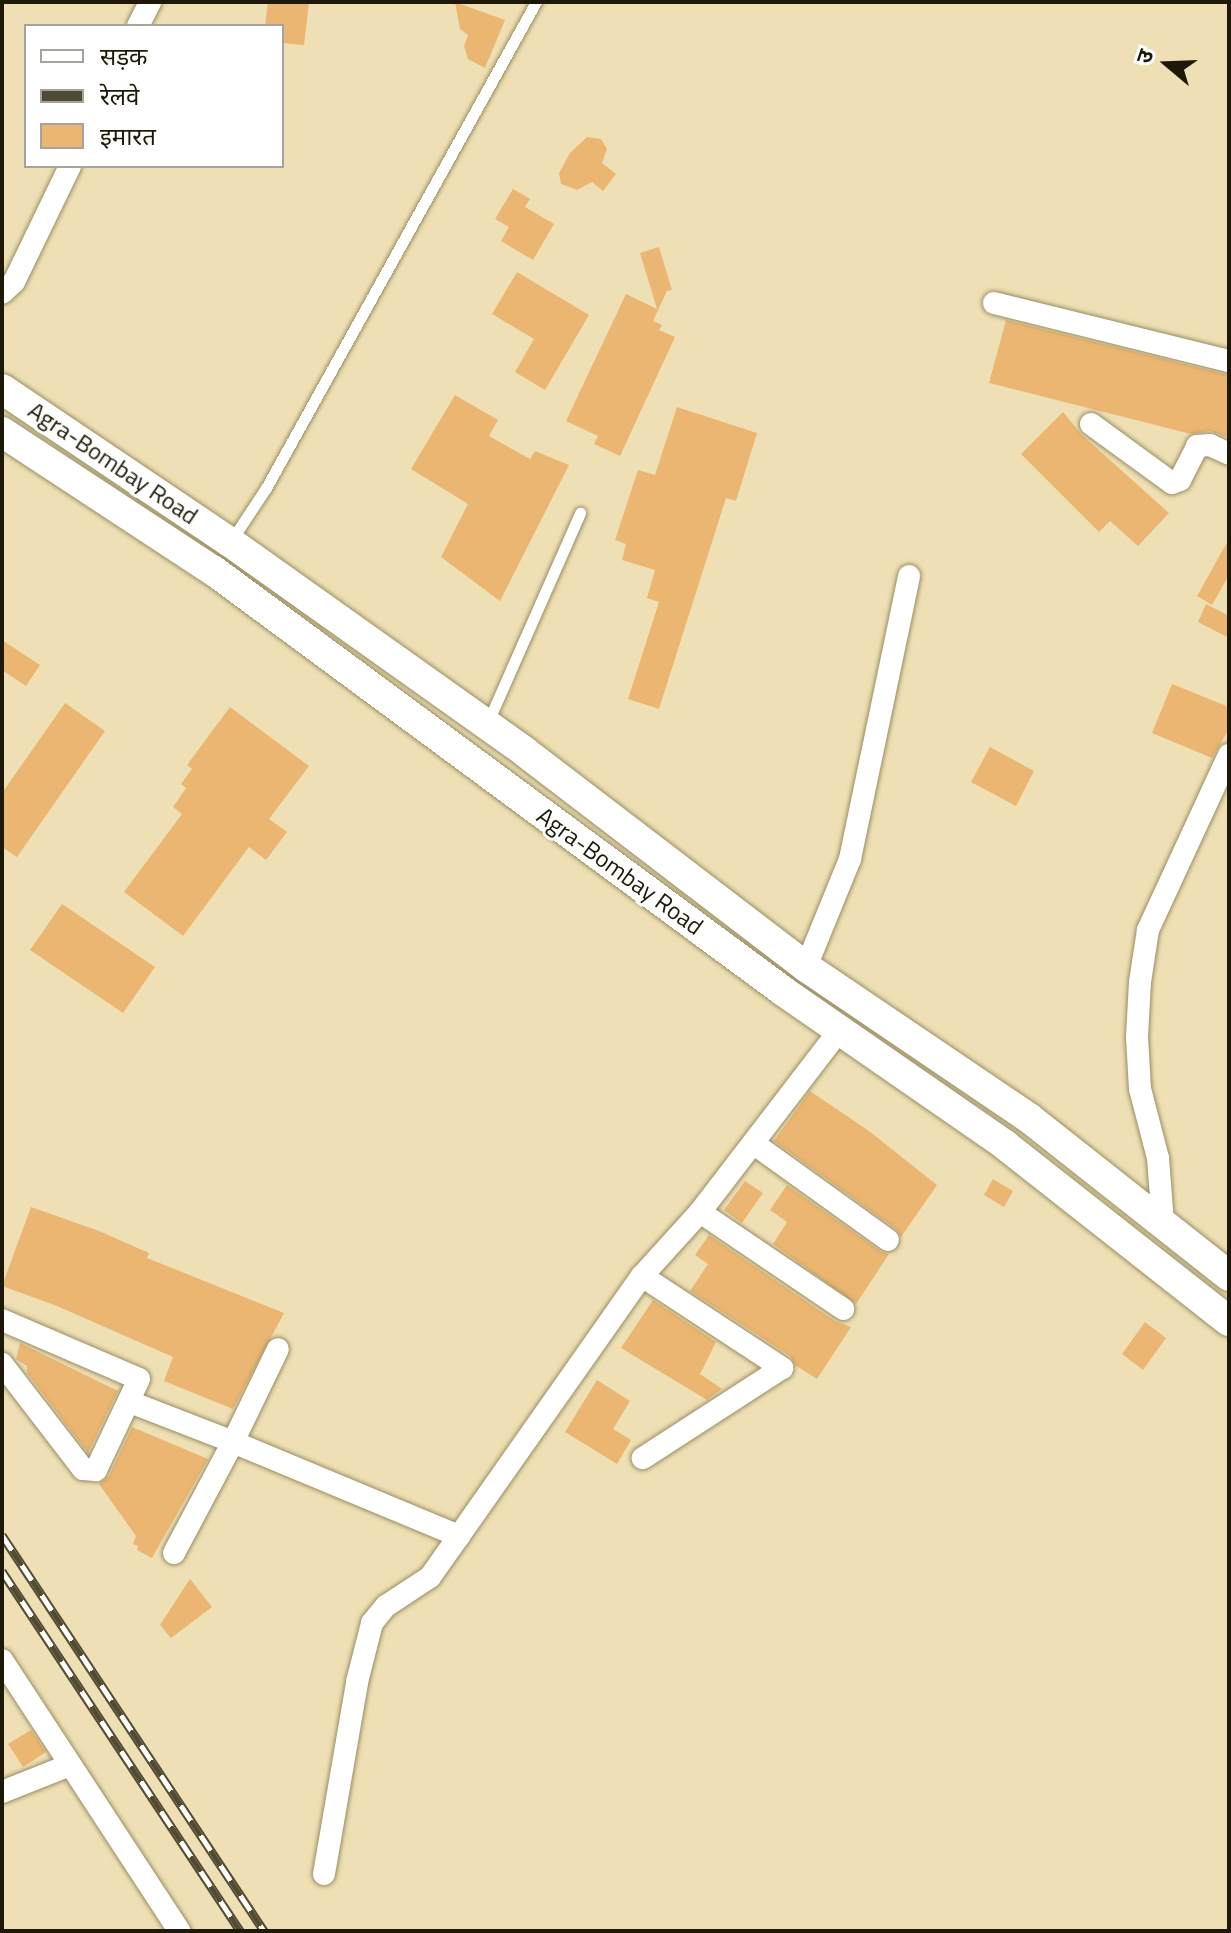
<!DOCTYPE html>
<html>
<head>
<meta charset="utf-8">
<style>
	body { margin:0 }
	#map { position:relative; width:1231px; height:1933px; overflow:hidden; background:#eee0b4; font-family:"Titillium Web","Noto Sans Devanagari",sans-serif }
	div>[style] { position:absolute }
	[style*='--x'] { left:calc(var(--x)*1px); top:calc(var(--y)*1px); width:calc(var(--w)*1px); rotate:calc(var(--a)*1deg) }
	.building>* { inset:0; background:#ebb671 }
	.roads { filter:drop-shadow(0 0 2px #9a8d63) drop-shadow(0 0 2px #9a8d63) }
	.service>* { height:11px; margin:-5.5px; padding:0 5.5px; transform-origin:5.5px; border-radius:5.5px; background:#fff }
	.minor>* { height:22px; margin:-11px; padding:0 11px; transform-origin:11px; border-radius:11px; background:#fff }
	.secondary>* { height:30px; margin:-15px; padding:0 15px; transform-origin:15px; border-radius:15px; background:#fff }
	.rail>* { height:9px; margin-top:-4.5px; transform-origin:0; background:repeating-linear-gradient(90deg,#fff 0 18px,#524b33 0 36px); box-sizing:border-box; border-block:2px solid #524b33 }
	span { translate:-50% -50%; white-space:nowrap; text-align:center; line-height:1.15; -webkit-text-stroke:6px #fff; paint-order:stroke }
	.street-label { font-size:24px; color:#1d1807 }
	.frame { position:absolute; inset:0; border:4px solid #1d1807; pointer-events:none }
	.legend { position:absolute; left:24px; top:24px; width:260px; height:144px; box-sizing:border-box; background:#fff; border:2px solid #a5a39c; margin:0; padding:10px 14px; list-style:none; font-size:24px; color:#1d1807 }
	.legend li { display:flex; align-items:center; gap:16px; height:40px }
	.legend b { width:40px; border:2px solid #a5a39c }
	.north { position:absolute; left:1127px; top:24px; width:80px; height:80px; -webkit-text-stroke:6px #fff; paint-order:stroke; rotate:289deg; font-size:22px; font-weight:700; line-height:32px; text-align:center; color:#1d1807 }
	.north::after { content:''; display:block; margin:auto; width:28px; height:36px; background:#1d1807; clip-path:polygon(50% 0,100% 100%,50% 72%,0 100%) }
</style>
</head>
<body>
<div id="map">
	<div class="building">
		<div style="clip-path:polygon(268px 2px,309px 2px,304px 45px,282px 43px,282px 26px,265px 26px)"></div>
		<div style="clip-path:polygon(455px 2px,505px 20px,485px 68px,468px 59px,464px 46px,468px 35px,460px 29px)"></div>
		<div style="clip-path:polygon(587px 137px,601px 139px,607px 149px,602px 163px,616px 174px,603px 191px,592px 182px,577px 190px,561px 184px,559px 173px,570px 153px)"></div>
		<div style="clip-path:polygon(513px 189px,530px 199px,525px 207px,554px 224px,533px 260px,501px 241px,509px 227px,495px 219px)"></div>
		<div style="clip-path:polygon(659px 247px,672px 290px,667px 291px,653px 321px,662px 325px,659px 330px,675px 337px,620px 456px,594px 444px,598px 436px,566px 421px,626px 294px,657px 309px,640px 253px)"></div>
		<div style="clip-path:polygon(517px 272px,589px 315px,545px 390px,515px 372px,534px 339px,492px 314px)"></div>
		<div style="clip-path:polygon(1006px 320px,1229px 375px,1229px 438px,1210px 431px,1191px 434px,989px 383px)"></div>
		<div style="clip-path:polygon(455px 395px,498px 420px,489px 436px,530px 459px,535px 451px,569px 465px,500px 601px,441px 557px,468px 504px,411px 469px)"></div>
		<div style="clip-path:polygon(677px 407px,757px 433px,736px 501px,726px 498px,659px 709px,628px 699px,659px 602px,647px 598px,655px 570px,622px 560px,626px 544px,615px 540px,638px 470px,655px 475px)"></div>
		<div style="clip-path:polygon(1063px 412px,1082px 435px,1169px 513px,1138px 546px,1110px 521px,1099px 532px,1021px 454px)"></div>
		<div style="clip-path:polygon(1229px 539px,1229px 575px,1212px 605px,1197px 596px)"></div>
		<div style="clip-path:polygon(1206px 604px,1229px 616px,1229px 638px,1198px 622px)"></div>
		<div style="clip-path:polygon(2px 640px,40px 665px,26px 686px,2px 670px)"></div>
		<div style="clip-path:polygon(1172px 684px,1229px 707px,1229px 729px,1212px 758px,1152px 733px)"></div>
		<div style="clip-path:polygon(65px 703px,105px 731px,17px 857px,2px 847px,2px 793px)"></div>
		<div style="clip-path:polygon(230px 707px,309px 766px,269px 819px,287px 832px,266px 860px,249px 847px,183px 936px,124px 892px,182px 814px,173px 807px,186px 788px,181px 784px,192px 769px,187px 765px)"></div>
		<div style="clip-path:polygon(990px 747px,1034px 771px,1016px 806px,971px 782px)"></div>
		<div style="clip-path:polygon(62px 904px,155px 967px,123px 1013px,30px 950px)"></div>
		<div style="clip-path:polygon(810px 1091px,869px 1131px,937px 1185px,901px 1237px,896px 1229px,774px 1141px)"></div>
		<div style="clip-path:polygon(993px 1179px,1013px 1191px,1004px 1207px,984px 1195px)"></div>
		<div style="clip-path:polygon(745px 1181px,763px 1193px,742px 1223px,724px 1210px)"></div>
		<div style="clip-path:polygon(787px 1185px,880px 1251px,889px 1254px,856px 1304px,773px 1244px,787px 1222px,770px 1210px)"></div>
		<div style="clip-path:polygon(31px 1207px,99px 1231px,149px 1253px,147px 1258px,284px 1313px,233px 1409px,164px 1381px,173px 1357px,57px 1306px,2px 1286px)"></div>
		<div style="clip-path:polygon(709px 1235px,835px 1321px,851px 1327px,817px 1379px,795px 1365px,790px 1356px,690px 1291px,708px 1264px,695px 1255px)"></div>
		<div style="clip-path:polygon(653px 1300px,716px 1342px,700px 1374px,722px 1389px,707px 1400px,621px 1348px)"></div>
		<div style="clip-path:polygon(1145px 1322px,1166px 1338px,1143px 1370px,1122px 1354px)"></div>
		<div style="clip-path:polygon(20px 1343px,118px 1391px,88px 1453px,27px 1373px,27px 1366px,16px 1359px)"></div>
		<div style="clip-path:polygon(597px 1380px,630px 1401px,613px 1429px,631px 1440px,617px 1464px,565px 1432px)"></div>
		<div style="clip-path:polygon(132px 1427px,208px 1459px,152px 1558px,137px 1550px,138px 1546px,133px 1544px,136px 1536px,99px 1484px,109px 1476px)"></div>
		<div style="clip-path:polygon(190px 1579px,212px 1607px,171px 1638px,160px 1625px)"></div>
		<div style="clip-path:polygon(31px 1730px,46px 1752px,23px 1767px,8px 1744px)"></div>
	</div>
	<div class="roads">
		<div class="service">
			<div style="--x:231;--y:541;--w:64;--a:-56.6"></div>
			<div style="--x:266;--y:488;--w:556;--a:-60.95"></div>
			<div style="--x:487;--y:724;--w:231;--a:-66.2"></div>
		</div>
		<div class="minor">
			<div style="--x:138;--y:26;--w:27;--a:-63"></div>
			<div style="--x:2;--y:293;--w:16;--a:-43"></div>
			<div style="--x:14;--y:282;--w:129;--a:-64.2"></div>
			<div style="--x:994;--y:303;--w:242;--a:13.9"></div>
			<div style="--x:1091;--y:424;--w:100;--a:36.1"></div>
			<div style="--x:1172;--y:483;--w:9;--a:-21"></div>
			<div style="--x:1180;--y:480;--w:38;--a:-63"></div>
			<div style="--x:1197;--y:446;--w:13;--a:-4"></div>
			<div style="--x:1210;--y:445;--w:21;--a:25"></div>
			<div style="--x:806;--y:967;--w:117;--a:-67.8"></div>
			<div style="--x:850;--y:859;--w:289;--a:-78.2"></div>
			<div style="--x:753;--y:1143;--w:166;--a:35.7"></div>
			<div style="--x:700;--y:1212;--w:173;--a:34.1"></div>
			<div style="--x:1163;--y:1223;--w:65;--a:-94.4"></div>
			<div style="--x:1158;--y:1158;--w:71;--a:-104.6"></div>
			<div style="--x:1140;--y:1089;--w:52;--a:-93.3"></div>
			<div style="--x:1137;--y:1037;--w:55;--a:-86.9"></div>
			<div style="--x:1140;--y:982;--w:53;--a:-81.3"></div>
			<div style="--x:1148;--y:930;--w:193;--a:-65.2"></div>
			<div style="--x:642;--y:1276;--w:168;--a:33.3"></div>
			<div style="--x:782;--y:1368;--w:166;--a:147.1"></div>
			<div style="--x:2;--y:1320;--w:149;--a:23.3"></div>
			<div style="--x:139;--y:1379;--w:101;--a:115.3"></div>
			<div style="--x:96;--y:1470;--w:13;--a:-176"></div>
			<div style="--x:83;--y:1469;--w:133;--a:-127.6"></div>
			<div style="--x:130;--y:1402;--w:110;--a:21.2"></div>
			<div style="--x:233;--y:1442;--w:103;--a:-64.2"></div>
			<div style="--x:174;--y:1553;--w:126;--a:-62"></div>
			<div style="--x:233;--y:1442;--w:245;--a:22.6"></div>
			<div style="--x:459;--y:1536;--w:318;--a:-54.9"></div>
			<div style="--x:642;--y:1276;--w:86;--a:-47.8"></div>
			<div style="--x:700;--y:1212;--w:228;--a:-52.5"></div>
			<div style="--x:2;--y:1660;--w:324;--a:56.8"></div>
			<div style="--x:2;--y:1792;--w:73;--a:-21.7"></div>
			<div style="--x:324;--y:1874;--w:195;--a:-80.2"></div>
			<div style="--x:357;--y:1682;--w:61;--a:-75.7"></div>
			<div style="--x:372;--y:1623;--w:22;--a:-51"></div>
			<div style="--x:386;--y:1606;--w:53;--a:-33.4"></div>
			<div style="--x:430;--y:1577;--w:50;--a:-54.7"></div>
		</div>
		<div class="secondary">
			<div style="--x:2;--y:389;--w:275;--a:33.9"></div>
			<div style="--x:230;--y:542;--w:362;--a:35.4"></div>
			<div style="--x:525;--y:752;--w:354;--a:37.4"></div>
			<div style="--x:806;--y:967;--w:269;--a:34.1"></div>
			<div style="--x:1029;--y:1118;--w:255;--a:38.3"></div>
			<div style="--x:2;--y:432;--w:254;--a:33.3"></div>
			<div style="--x:214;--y:571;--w:707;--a:36.43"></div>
			<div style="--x:783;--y:991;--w:270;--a:34.7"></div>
			<div style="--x:1005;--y:1145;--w:285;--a:38.2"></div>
		</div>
	</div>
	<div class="rail">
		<div style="--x:2;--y:1535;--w:475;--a:56.5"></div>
		<div style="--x:2;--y:1571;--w:432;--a:56.5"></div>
	</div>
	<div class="street-label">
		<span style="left:113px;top:463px;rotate:34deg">Agra-Bombay Road</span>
		<span style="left:620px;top:871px;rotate:36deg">Agra-Bombay Road</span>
	</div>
	<div class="frame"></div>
	<ul class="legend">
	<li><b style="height:10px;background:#fff"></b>सड़क</li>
	<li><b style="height:10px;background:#524b33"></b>रेलवे</li>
	<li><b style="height:22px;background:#ebb671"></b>इमारत</li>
	</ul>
	<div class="north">उ</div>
</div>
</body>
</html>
